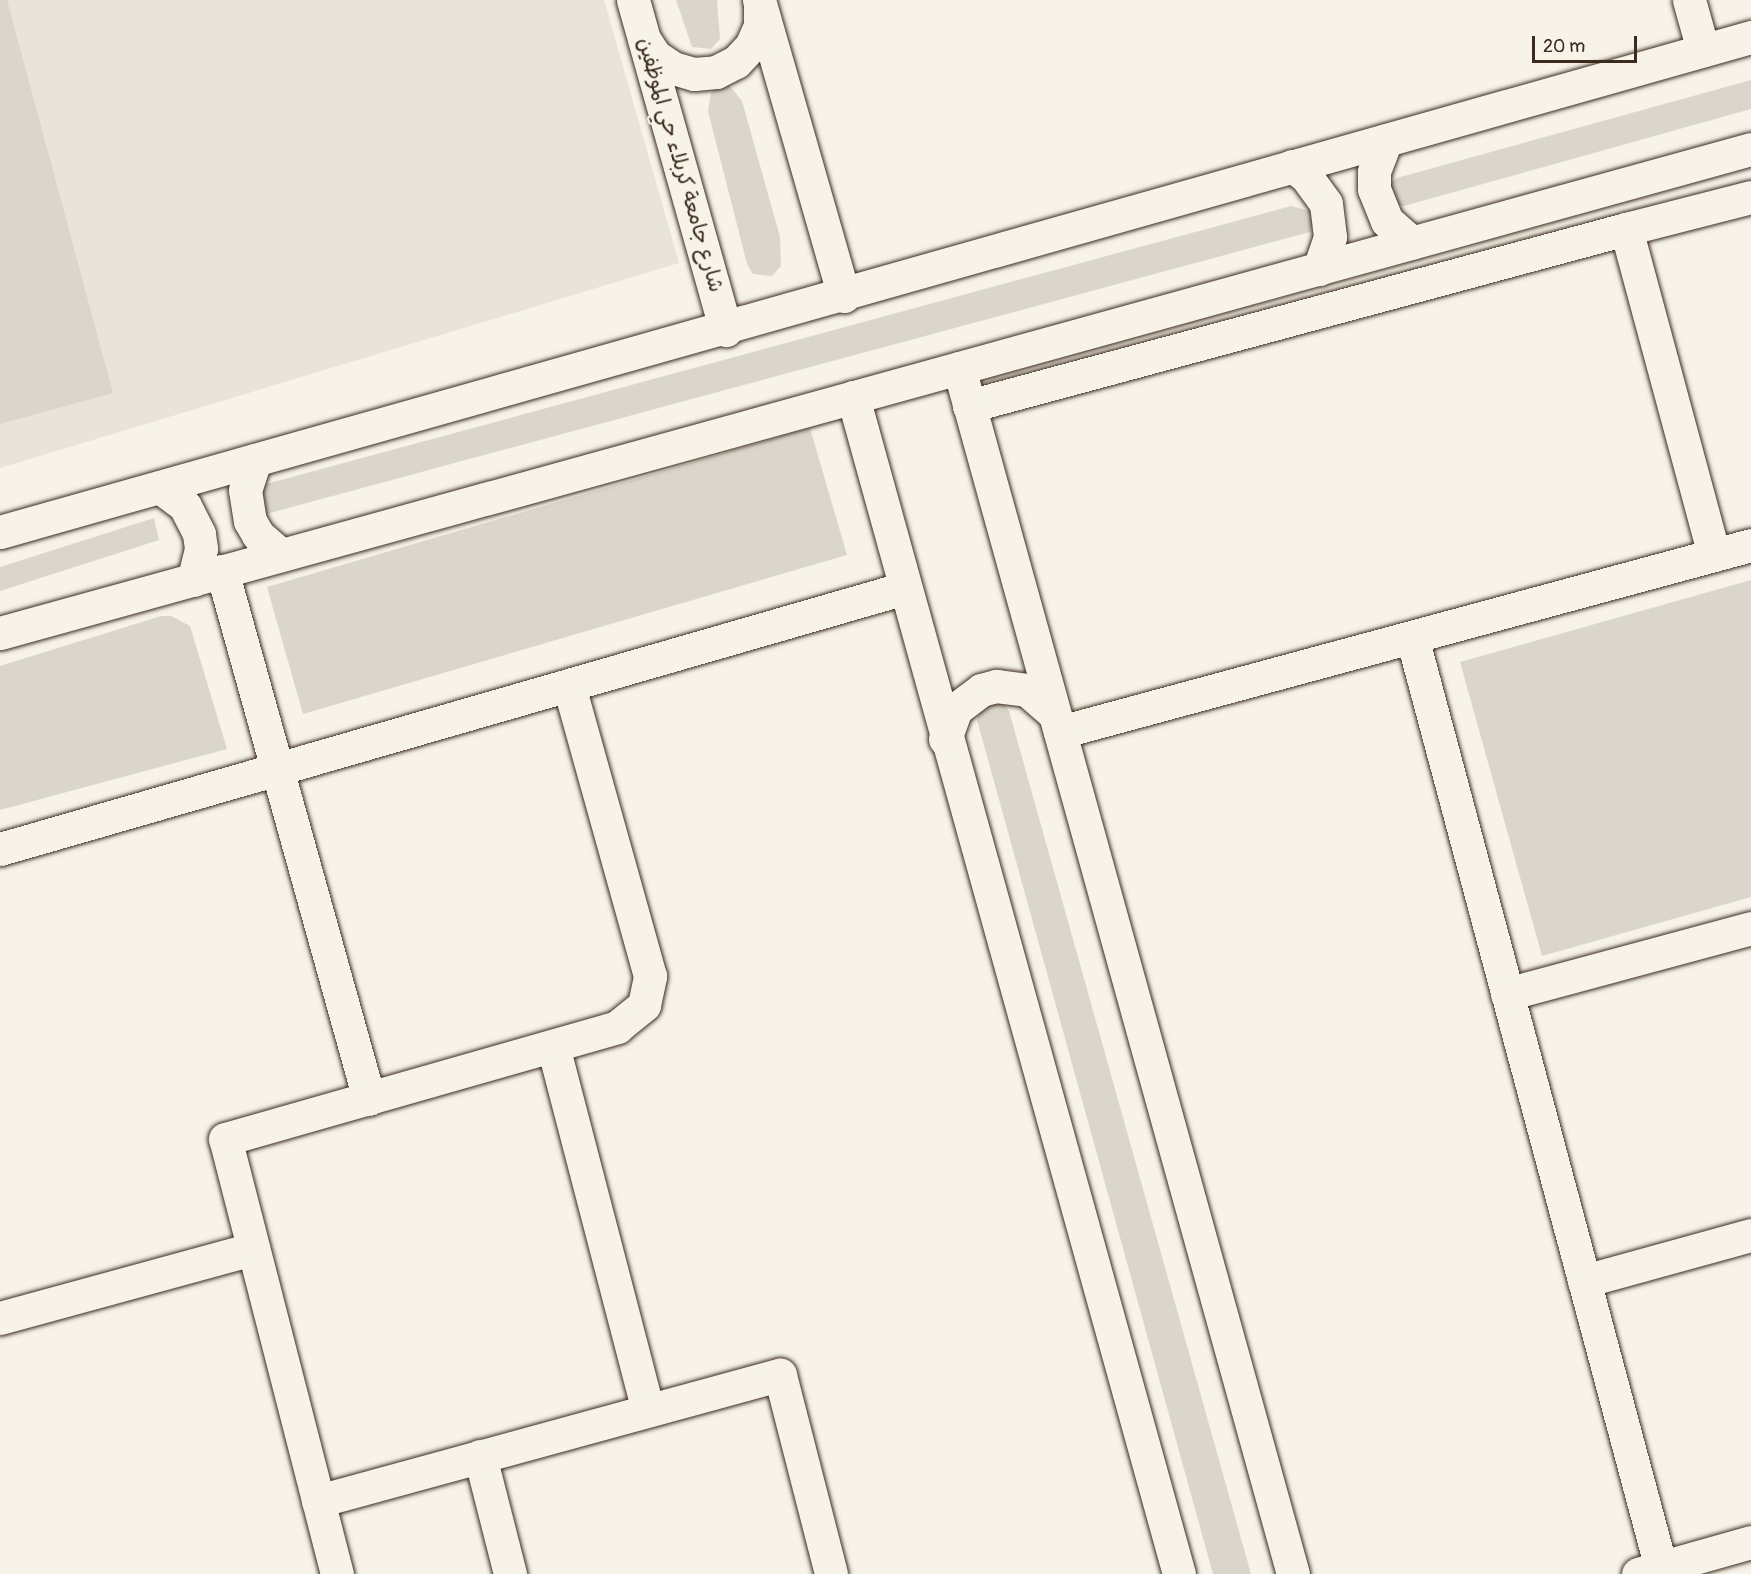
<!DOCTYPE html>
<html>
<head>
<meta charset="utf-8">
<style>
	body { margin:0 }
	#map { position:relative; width:1751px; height:1574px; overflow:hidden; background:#f7f3e8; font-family:Pangolin,"Playpen Sans Arabic",sans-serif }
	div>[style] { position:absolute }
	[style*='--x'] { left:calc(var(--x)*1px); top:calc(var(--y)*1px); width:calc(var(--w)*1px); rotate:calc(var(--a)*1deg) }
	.built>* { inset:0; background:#e9e4d9 }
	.green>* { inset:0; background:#dbd6cb }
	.roads { filter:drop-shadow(0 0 2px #3b2a1e) drop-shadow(0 0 2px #3b2a1e) }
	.street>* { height:33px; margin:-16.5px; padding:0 16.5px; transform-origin:16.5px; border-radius:16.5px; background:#f7f3e8 }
	.secondary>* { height:33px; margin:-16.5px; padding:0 16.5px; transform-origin:16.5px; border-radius:16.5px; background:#f7f3e8 }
	.primary>* { height:33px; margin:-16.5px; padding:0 16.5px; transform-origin:16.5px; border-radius:16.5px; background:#f7f3e8 }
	span { translate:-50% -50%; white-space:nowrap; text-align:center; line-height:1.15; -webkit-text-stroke:4.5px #f7f3e8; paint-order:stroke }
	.street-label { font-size:21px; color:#3b2a1e }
	.scale { position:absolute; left:1532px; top:36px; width:105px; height:27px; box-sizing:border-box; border:3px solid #3b2a1e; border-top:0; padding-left:8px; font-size:18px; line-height:21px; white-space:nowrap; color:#3b2a1e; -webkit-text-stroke:4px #f7f3e8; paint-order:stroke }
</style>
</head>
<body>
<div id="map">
	<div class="built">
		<div style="clip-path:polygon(0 0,604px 0,679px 263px,0 468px)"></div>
	</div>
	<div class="green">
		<div style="clip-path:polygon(0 0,7px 0,113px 393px,0 424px)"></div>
		<div style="clip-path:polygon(676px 0,717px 0,720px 39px,711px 49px,692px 47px)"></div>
		<div style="clip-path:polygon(1751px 80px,1751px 109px,1404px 206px,1395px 205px,1388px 186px,1397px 178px)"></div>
		<div style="clip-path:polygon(720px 86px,730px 86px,742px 101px,780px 237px,781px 266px,772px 276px,753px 274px,747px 264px,708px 111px,711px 92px)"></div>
		<div style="clip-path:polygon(1291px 206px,1313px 212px,1315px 224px,1310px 232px,255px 517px,248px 489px)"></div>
		<div style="clip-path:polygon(810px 428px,847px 555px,303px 714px,267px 587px)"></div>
		<div style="clip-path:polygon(154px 518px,159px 540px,0 591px,0 567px)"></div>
		<div style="clip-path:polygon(1751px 580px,1751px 897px,1542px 956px,1460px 662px)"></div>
		<div style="clip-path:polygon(161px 616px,171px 616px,190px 626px,227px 749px,0 810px,0 666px)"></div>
		<div style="clip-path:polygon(1001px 700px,1009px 711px,1251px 1574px,1213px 1574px,977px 720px,981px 707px)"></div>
	</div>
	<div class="roads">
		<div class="street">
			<div style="--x:1689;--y:0;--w:52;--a:74.4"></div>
			<div style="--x:969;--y:406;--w:680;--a:-15.08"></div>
			<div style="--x:1714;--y:555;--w:338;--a:-105.1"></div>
			<div style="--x:1626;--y:229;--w:129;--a:-14.4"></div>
			<div style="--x:222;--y:571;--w:548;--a:74.44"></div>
			<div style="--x:1412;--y:637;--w:964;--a:75.03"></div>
			<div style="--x:1060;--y:732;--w:716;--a:-15.14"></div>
			<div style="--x:0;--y:849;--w:942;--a:-16.09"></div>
			<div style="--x:1507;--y:994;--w:253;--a:-15.1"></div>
			<div style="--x:553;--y:1046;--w:376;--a:75.4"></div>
			<div style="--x:1584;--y:1281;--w:173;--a:-15.4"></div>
			<div style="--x:0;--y:1318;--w:262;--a:-15.3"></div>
			<div style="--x:480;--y:1456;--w:122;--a:75.7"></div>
			<div style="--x:318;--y:1501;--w:479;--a:-15.3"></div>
			<div style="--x:780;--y:1375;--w:205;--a:75.6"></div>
			<div style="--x:337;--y:1574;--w:449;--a:-104.4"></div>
			<div style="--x:225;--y:1139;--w:408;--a:-15.9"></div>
			<div style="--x:617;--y:1027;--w:35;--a:-39"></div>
			<div style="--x:644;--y:1005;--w:30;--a:-78"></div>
			<div style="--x:650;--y:976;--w:302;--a:-105.6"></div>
			<div style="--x:1638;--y:1574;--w:117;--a:-15.8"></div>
		</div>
		<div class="secondary">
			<div style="--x:959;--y:368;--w:1251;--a:74.52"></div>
			<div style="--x:853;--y:397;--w:1221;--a:74.52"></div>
			<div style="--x:945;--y:739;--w:32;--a:-70"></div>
			<div style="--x:956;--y:709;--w:31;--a:-37"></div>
			<div style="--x:981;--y:690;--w:16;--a:-15"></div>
			<div style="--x:996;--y:686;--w:31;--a:7"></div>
			<div style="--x:1027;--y:690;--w:32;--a:41"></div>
		</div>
		<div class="primary">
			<div style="--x:633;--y:0;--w:343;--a:74.3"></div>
			<div style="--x:759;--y:0;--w:308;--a:74"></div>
			<div style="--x:644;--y:39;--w:20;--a:57"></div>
			<div style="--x:655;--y:56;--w:22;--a:34"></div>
			<div style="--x:673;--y:68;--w:22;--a:16"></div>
			<div style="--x:694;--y:74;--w:22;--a:-5"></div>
			<div style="--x:716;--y:72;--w:22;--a:-27"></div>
			<div style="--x:736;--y:62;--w:22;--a:-47"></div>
			<div style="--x:751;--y:46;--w:22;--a:-66"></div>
			<div style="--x:760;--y:26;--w:21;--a:-90"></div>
			<div style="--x:1386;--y:140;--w:34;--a:111"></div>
			<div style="--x:1374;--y:172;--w:17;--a:90"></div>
			<div style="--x:1374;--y:189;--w:35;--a:68"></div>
			<div style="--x:1387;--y:221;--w:33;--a:41"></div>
			<div style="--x:1292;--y:166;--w:17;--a:36"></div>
			<div style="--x:1306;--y:176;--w:34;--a:54"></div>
			<div style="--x:1326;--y:204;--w:33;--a:83"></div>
			<div style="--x:1330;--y:237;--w:34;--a:109"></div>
			<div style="--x:255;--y:460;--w:32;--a:108"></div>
			<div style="--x:245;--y:490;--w:31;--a:81"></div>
			<div style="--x:250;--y:521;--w:16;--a:60"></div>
			<div style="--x:258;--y:535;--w:30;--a:41"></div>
			<div style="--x:160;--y:487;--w:31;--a:37"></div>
			<div style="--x:185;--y:506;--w:31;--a:63"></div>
			<div style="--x:199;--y:534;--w:15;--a:82"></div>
			<div style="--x:201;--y:549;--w:32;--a:104"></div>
			<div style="--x:0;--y:532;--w:1820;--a:-15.79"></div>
			<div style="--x:0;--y:633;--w:1817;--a:-15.45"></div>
		</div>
	</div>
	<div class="street-label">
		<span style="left:680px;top:165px;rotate:74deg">شارع جامعة كربلاء حي الموظفين</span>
	</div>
	<div class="scale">20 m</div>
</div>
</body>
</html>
